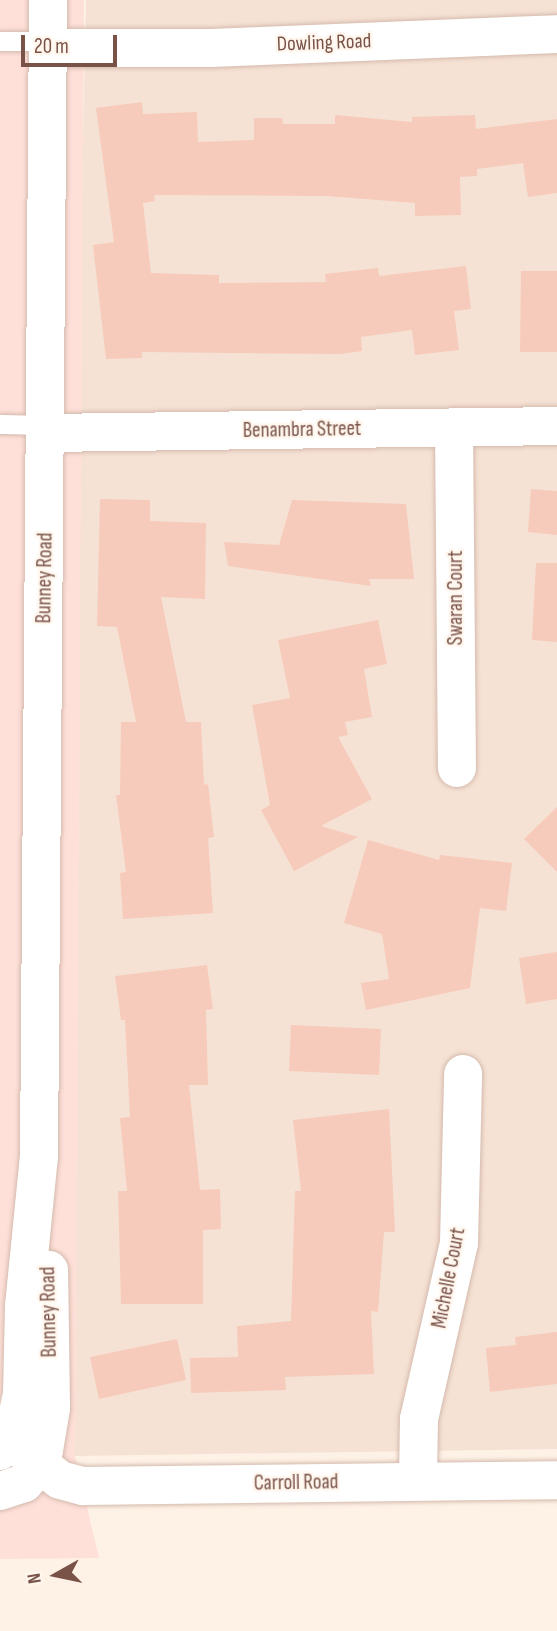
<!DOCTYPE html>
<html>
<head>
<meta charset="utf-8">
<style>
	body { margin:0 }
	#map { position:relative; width:557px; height:1631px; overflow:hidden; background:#fef2e6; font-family:"Sofia Sans Condensed",sans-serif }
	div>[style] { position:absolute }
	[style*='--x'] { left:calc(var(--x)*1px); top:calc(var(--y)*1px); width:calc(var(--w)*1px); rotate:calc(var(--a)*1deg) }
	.residential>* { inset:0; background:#f6e2d4 }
	.commercial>* { inset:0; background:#ffe0d9 }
	.building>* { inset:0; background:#f6cbbb }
	.roads { filter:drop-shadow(0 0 2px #d4baad) drop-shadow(0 0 2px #d4baad) }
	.lane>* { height:19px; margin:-9.5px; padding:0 9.5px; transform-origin:9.5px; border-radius:9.5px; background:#fff }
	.street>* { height:38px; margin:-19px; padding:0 19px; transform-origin:19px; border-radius:19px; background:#fff }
	.secondary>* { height:38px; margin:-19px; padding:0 19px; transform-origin:19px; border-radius:19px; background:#fff }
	span { translate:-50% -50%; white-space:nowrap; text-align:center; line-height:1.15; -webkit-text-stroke:5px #fff6ee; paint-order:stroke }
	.street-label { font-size:21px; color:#7a5348 }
	.north { position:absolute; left:21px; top:1540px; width:70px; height:70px; -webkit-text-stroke:5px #fff6ee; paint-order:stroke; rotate:261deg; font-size:19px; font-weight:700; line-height:28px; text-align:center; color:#7a5348 }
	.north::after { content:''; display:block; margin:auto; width:24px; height:32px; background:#7a5348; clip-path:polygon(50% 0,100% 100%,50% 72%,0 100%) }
	.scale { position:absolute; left:21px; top:35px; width:96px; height:32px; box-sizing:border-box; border:4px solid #7a5348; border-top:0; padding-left:9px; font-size:21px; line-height:24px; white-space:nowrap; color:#7a5348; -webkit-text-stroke:5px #fff6ee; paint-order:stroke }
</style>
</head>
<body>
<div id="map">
	<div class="residential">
		<div style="clip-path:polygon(86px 0,557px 0,557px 1449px,75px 1456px,79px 327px)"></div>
	</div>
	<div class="commercial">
		<div style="clip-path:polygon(0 0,84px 0,75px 1456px,99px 1558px,0 1559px)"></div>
	</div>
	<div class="building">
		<div style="clip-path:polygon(142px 102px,143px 114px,197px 112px,198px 142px,254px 140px,254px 118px,282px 118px,283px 124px,335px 124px,335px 115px,412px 122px,412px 117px,475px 115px,476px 129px,557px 119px,557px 193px,528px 197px,523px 163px,477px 169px,477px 176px,460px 177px,461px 215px,415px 216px,415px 203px,327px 196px,154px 195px,155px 201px,143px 203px,151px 273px,219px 275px,219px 283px,326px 282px,325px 274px,378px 268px,379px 276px,466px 266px,471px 309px,454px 311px,459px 350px,415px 355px,412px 330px,361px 337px,362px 351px,340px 354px,142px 352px,142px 358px,106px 359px,93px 245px,114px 242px,96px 108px)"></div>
		<div style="clip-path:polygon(521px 271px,557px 271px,557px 352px,520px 352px)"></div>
		<div style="clip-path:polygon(531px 489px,557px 491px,557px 535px,528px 532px)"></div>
		<div style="clip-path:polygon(100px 499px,150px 500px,150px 521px,206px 523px,205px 599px,161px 597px,186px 722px,201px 722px,204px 785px,208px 784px,214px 837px,208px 838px,213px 913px,123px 919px,120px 873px,126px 872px,116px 795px,120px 795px,121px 722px,136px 722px,117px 627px,97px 626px)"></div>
		<div style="clip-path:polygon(292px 500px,406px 504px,414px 579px,369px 579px,371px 586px,228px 566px,224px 542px,279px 545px)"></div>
		<div style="clip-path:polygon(536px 563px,557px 563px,557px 642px,532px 640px)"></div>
		<div style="clip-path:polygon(378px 620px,387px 664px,364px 669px,372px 717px,345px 722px,348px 735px,338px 737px,372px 799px,321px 826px,358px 837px,294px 871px,261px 810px,270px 805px,252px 705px,290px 698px,278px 640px)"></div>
		<div style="clip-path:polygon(557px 807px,557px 872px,524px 839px)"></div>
		<div style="clip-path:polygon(368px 840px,439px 860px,440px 855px,512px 863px,506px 911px,480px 908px,470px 988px,366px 1010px,361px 983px,389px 979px,382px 934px,344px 923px)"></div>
		<div style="clip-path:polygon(557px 952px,557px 999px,526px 1004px,519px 958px)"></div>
		<div style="clip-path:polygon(207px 965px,213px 1009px,206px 1010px,208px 1085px,189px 1085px,200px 1190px,220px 1189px,221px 1229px,203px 1230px,203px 1304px,121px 1304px,118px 1191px,127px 1191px,120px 1118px,130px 1117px,125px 1020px,121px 1020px,115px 976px)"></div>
		<div style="clip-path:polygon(291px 1025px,381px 1029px,379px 1075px,289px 1071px)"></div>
		<div style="clip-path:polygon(389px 1109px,395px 1232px,384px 1232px,378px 1312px,371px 1311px,374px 1374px,285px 1377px,286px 1390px,191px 1393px,190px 1358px,238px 1357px,237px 1326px,291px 1321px,295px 1191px,301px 1191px,293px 1120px)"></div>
		<div style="clip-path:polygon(557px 1332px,557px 1384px,490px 1392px,486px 1348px,516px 1345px,515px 1337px)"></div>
		<div style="clip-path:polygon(177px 1339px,186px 1380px,99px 1399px,90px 1357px)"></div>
	</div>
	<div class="roads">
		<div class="lane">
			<div style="--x:0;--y:41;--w:48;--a:0"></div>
			<div style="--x:0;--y:424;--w:46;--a:1.2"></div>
		</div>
		<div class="street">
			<div style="--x:49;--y:48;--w:162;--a:0"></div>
			<div style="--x:211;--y:48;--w:346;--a:-2.3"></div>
			<div style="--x:454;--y:427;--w:341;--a:89.5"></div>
			<div style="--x:46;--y:433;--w:511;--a:-0.78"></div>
			<div style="--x:16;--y:1445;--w:56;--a:38.5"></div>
			<div style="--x:60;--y:1480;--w:24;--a:15"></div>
			<div style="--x:83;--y:1486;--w:474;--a:-0.7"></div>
			<div style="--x:418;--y:1481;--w:62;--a:-89.1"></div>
			<div style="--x:419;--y:1419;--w:180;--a:-77.2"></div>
			<div style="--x:459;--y:1243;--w:169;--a:-88.6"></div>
		</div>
		<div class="secondary">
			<div style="--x:0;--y:1451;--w:16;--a:-40"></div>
			<div style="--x:12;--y:1441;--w:48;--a:-78"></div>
			<div style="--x:22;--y:1394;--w:88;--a:-88.7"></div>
			<div style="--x:24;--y:1306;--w:150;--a:-84.3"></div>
			<div style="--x:39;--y:1157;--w:1157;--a:-89.55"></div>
			<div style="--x:0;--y:1491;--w:25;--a:-18"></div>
			<div style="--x:24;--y:1483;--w:23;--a:-47"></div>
			<div style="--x:40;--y:1466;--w:16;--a:-76"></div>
			<div style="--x:44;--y:1450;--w:43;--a:-80.5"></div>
			<div style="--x:51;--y:1408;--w:138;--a:-90.8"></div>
		</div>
	</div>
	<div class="street-label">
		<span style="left:324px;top:43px;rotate:-2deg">Dowling Road</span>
		<span style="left:302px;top:430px;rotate:-1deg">Benambra Street</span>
		<span style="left:45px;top:578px;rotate:-89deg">Bunney Road</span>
		<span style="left:456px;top:598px;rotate:-90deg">Swaran Court</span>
		<span style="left:449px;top:1278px;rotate:-79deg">Michelle Court</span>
		<span style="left:49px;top:1312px;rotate:-91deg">Bunney Road</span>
		<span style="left:296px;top:1483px;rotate:-1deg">Carroll Road</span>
	</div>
	<div class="north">N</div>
	<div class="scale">20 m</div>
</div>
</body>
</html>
